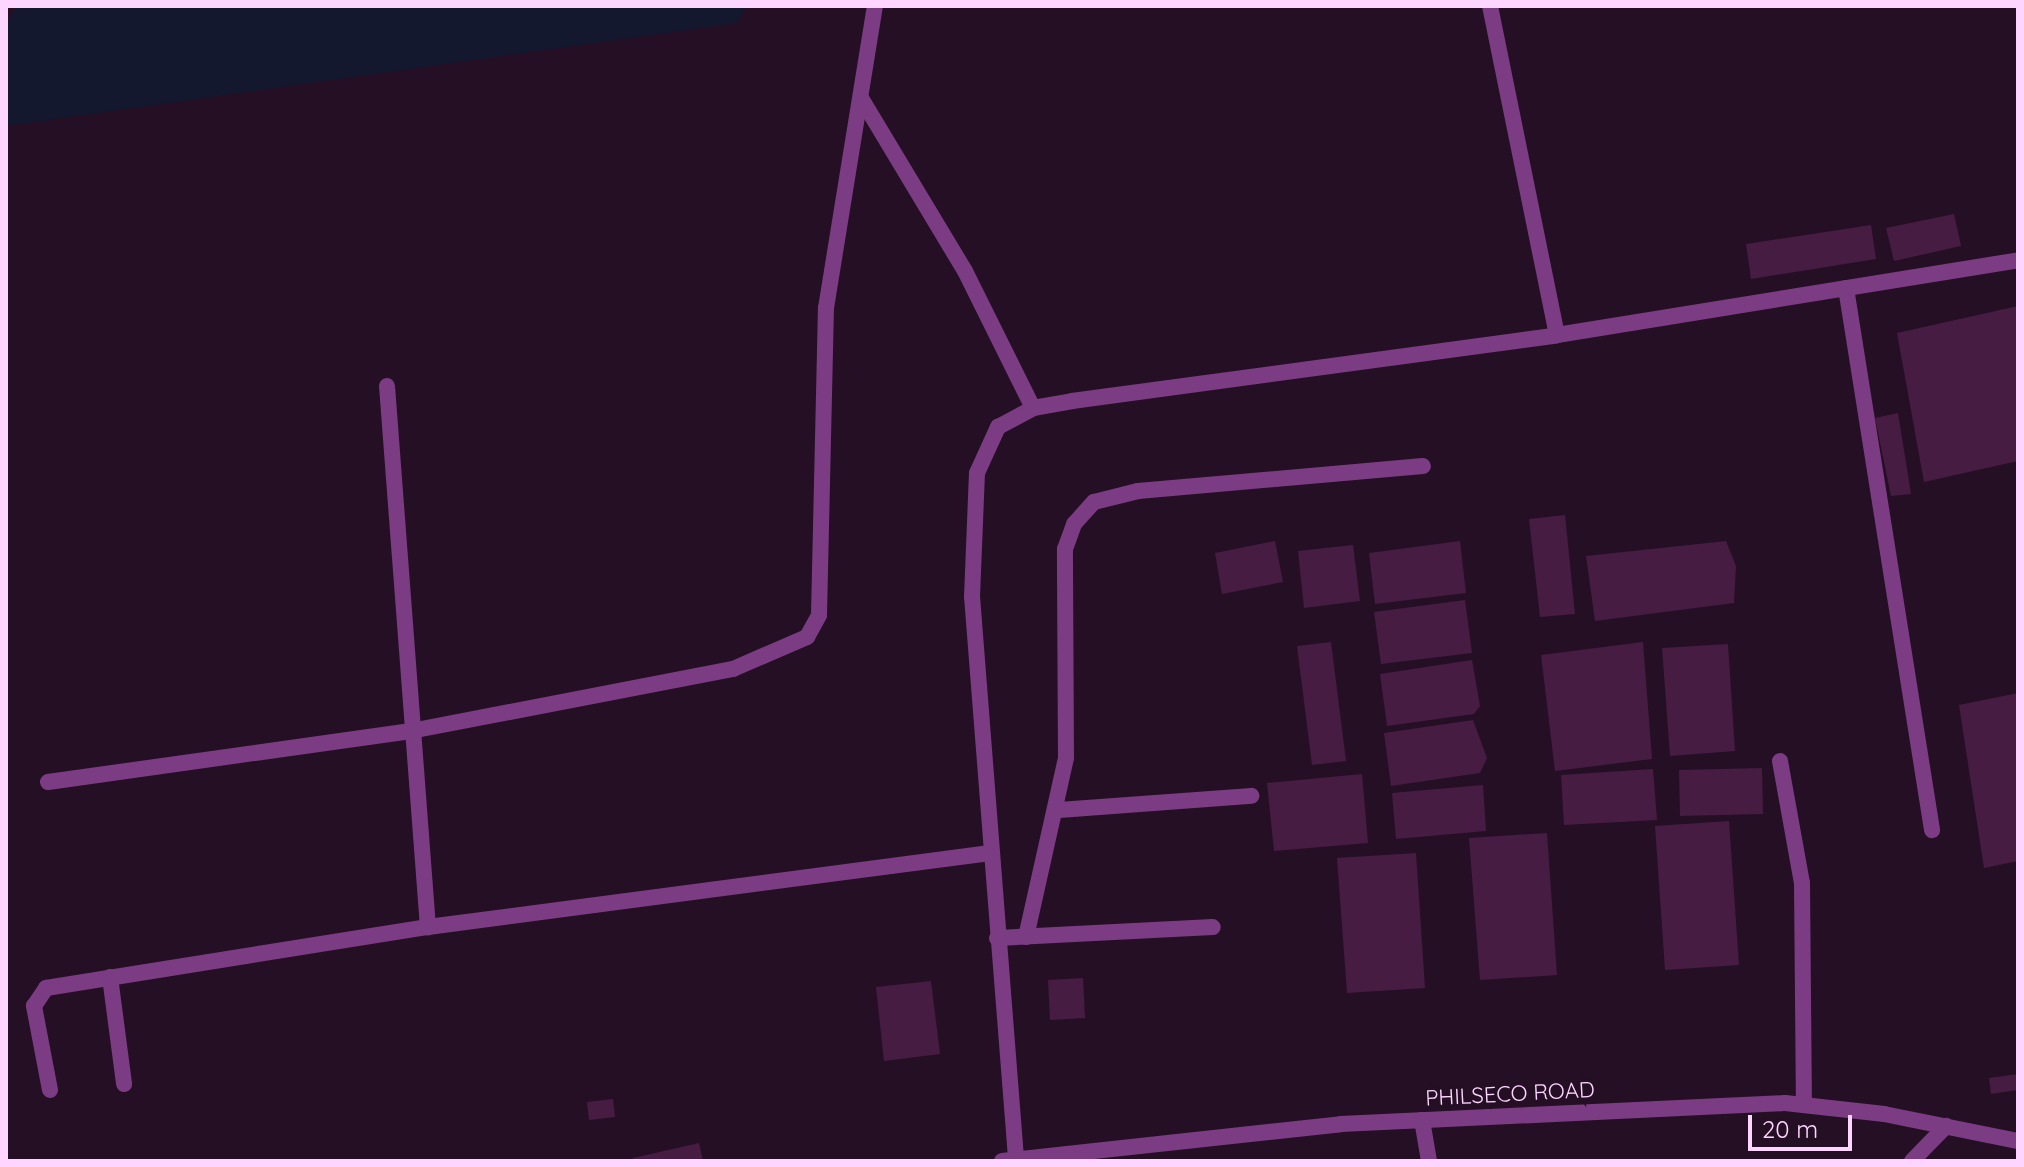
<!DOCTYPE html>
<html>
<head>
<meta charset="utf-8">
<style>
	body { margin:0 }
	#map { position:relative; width:2024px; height:1167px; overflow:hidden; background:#250f25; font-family:Quicksand,sans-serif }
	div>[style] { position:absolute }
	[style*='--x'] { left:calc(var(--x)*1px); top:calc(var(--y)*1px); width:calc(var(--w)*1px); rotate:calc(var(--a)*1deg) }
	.green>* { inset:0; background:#13182f }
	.building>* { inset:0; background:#461c43 }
	.lane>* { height:16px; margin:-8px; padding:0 8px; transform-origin:8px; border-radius:8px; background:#7c3c83 }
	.street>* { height:16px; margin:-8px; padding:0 8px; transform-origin:8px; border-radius:8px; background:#7c3c83 }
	span { translate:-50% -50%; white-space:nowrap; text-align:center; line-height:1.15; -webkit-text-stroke:6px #250f25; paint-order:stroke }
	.street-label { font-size:22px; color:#fdd5fe }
	.frame { position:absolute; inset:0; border:8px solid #fdd5fe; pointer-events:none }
	.scale { position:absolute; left:1748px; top:1115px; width:104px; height:36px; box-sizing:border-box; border:4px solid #fdd5fe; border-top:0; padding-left:10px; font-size:24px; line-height:28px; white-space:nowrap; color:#fdd5fe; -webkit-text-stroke:6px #250f25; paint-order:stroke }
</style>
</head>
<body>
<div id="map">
	<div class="green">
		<div style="clip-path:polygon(17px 6px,747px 6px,737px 23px,6px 126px,6px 26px)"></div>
	</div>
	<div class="building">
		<div style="clip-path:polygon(1954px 214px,1961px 246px,1894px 261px,1886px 228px)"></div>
		<div style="clip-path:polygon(1871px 225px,1876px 259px,1751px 279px,1746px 244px)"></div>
		<div style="clip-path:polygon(2018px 306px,2018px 461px,1924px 482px,1897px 333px)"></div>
		<div style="clip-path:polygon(1898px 413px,1911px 494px,1891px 496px,1875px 418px)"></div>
		<div style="clip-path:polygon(1565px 515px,1575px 614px,1540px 617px,1529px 519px)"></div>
		<div style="clip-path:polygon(1275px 541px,1283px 582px,1222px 594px,1215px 553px)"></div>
		<div style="clip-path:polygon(1460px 541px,1466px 593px,1375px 604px,1369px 553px)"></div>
		<div style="clip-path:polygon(1726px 541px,1736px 566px,1734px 603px,1595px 621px,1586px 556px)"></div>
		<div style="clip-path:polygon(1353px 545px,1360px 601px,1304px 608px,1298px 551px)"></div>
		<div style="clip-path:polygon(1465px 600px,1472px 653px,1381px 664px,1374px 612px)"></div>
		<div style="clip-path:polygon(1331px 642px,1346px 761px,1312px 765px,1297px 646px)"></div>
		<div style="clip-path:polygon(1643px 642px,1652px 759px,1555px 771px,1541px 655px)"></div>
		<div style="clip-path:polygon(1728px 644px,1735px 751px,1670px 756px,1662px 648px)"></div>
		<div style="clip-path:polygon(1472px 660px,1480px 706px,1474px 714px,1387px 726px,1380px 674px)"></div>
		<div style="clip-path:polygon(2018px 693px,2018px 861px,1984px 868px,1959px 705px)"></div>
		<div style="clip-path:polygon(1473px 720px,1487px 758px,1480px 773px,1391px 786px,1384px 733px)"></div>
		<div style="clip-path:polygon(1762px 768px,1763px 814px,1680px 816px,1679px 770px)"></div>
		<div style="clip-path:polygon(1653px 769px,1657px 820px,1564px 825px,1561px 775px)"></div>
		<div style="clip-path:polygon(1362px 774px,1368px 843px,1274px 851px,1267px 783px)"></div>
		<div style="clip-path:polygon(1483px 785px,1486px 831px,1396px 839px,1392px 793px)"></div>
		<div style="clip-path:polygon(1729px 821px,1739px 965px,1665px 970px,1655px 826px)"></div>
		<div style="clip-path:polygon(1547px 833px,1557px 975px,1480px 980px,1469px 838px)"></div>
		<div style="clip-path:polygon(1416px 853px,1425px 988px,1347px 993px,1337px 858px)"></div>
		<div style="clip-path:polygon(1083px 978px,1085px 1018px,1050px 1020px,1048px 980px)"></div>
		<div style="clip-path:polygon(931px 981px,940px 1054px,884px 1061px,876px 987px)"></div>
		<div style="clip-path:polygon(2018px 1074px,2018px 1090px,1991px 1094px,1989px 1078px)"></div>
		<div style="clip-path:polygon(613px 1099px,615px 1117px,589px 1120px,587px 1102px)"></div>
		<div style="clip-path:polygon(699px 1143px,703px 1161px,633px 1161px,633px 1158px)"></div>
	</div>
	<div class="lane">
		<div style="--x:1490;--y:6;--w:336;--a:78.5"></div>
		<div style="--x:861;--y:98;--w:202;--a:59"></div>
		<div style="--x:965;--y:271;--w:153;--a:63.6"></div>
		<div style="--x:1846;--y:288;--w:549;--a:80.98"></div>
		<div style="--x:387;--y:386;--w:543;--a:85.67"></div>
		<div style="--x:1780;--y:761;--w:124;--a:79.8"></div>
		<div style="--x:1802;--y:883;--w:222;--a:89.5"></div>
		<div style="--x:48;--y:782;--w:372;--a:-8"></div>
		<div style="--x:416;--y:730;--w:323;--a:-10.9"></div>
		<div style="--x:733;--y:669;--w:81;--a:-23.4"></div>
		<div style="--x:807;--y:637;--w:25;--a:-61"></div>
		<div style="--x:819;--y:615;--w:307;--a:-88.7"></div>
		<div style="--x:826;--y:308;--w:306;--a:-80.8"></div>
		<div style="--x:1059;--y:810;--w:193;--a:-4.2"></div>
		<div style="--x:1026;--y:937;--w:183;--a:-77.4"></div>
		<div style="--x:1066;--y:758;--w:209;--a:-90.3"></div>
		<div style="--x:1065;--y:549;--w:27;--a:-70"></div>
		<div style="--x:1074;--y:524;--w:30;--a:-48"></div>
		<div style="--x:1094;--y:502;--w:45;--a:-14"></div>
		<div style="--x:1138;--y:491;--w:286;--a:-5"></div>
		<div style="--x:997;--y:938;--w:216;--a:-2.9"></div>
		<div style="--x:110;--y:977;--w:108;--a:82.5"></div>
		<div style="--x:50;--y:1090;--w:86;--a:-100.8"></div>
		<div style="--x:34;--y:1006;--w:22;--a:-56"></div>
		<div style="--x:46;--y:988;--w:387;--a:-9.1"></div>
		<div style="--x:428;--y:927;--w:567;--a:-7.5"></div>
		<div style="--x:1422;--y:1120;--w:42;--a:80.3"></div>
		<div style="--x:1016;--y:1158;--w:563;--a:-94.48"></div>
		<div style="--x:972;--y:597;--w:124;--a:-87.7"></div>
		<div style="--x:977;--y:473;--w:51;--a:-65.5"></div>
		<div style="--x:998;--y:427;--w:40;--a:-28"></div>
		<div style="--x:1033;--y:408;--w:40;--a:-10"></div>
		<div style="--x:1072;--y:401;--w:489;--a:-7.7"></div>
		<div style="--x:1557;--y:335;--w:467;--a:-9.2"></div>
		<div style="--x:1912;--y:1161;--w:49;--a:-45.8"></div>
	</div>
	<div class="street">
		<div style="--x:1002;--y:1161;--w:341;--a:-6.2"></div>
		<div style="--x:1341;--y:1124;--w:444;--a:-2.7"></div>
		<div style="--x:1785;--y:1103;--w:100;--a:6.3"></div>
		<div style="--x:1884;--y:1114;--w:137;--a:11.4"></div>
	</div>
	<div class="street-label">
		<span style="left:1510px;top:1094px;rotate:-3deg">PHILSECO ROAD</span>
	</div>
	<div class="frame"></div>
	<div class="scale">20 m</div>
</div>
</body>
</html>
